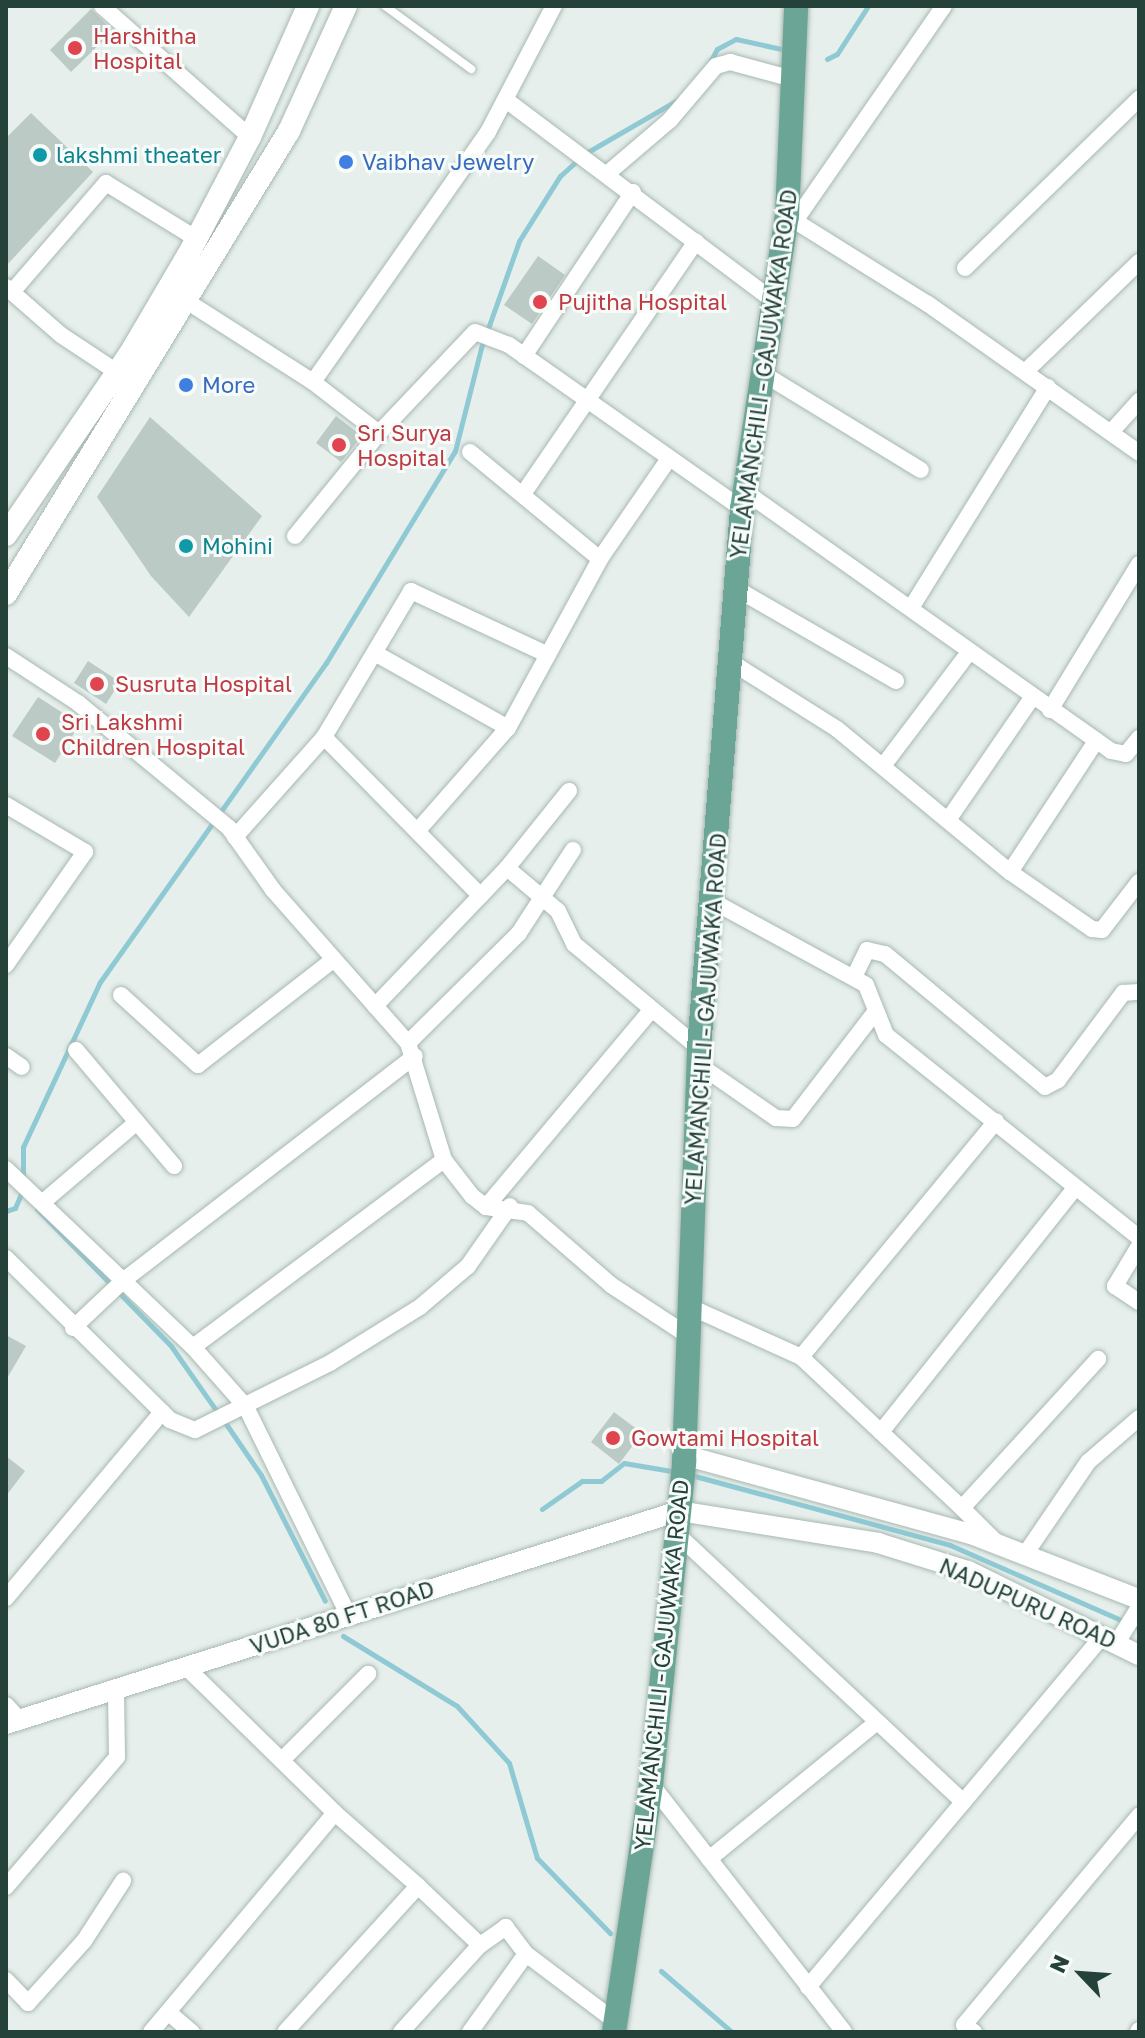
<!DOCTYPE html>
<html>
<head>
<meta charset="utf-8">
<style>
	body { margin:0 }
	#map { position:relative; width:1145px; height:2038px; overflow:hidden; background:#e6efeb; font-family:"Golos Text",sans-serif }
	div>[style] { position:absolute }
	[style*='--x'] { left:calc(var(--x)*1px); top:calc(var(--y)*1px); width:calc(var(--w)*1px); rotate:calc(var(--a)*1deg) }
	.stream>* { height:5px; margin:-2.5px; padding:0 2.5px; transform-origin:2.5px; border-radius:2.5px; background:#8ec9d4 }
	.building>* { inset:0; background:#bbcac4 }
	.roads { filter:drop-shadow(0 0 2px #a8b8b2) drop-shadow(0 0 2px #a8b8b2) }
	.service>* { height:8px; margin:-4px; padding:0 4px; transform-origin:4px; border-radius:4px; background:#fff }
	.minor>* { height:16px; margin:-8px; padding:0 8px; transform-origin:8px; border-radius:8px; background:#fff }
	.tertiary>* { height:20px; margin:-10px; padding:0 10px; transform-origin:10px; border-radius:10px; background:#fff }
	.secondary>* { height:22px; margin:-11px; padding:0 11px; transform-origin:11px; border-radius:11px; background:#fff }
	.primary>* { height:24px; margin:-12px; padding:0 12px; transform-origin:12px; border-radius:12px; background:#6aa596 }
	.dots>* { width:22px; height:22px; translate:-50% -50%; box-sizing:border-box; border:4px solid #f7fbf9; border-radius:50% }
	span { translate:-50% -50%; white-space:nowrap; text-align:center; line-height:1.15; -webkit-text-stroke:6px #f7fbf9; paint-order:stroke }
	.health-label { font-size:22px; color:#be3a42 }
	.left { translate:0 -50%; text-align:left }
	.culture-label { font-size:22px; color:#0d838f }
	.shop-label { font-size:22px; color:#366cbe }
	.street-label { font-size:22px; color:#24423a }
	.frame { position:absolute; inset:0; border:8px solid #24423a; pointer-events:none }
	.north { position:absolute; left:1041px; top:1934px; width:80px; height:80px; -webkit-text-stroke:6px #f7fbf9; paint-order:stroke; rotate:295deg; font-size:22px; font-weight:700; line-height:32px; text-align:center; color:#24423a }
	.north::after { content:''; display:block; margin:auto; width:28px; height:36px; background:#24423a; clip-path:polygon(50% 0,100% 100%,50% 72%,0 100%) }
</style>
</head>
<body>
<div id="map">
	<div class="stream">
		<div style="--x:827;--y:59;--w:11;--a:-27"></div>
		<div style="--x:837;--y:54;--w:57;--a:-57.1"></div>
		<div style="--x:709;--y:64;--w:17;--a:-62"></div>
		<div style="--x:717;--y:49;--w:21;--a:-28"></div>
		<div style="--x:736;--y:39;--w:51;--a:12.4"></div>
		<div style="--x:586;--y:153;--w:110;--a:-30.1"></div>
		<div style="--x:23;--y:1179;--w:32;--a:-90"></div>
		<div style="--x:23;--y:1147;--w:182;--a:-65"></div>
		<div style="--x:100;--y:982;--w:391;--a:-54.7"></div>
		<div style="--x:326;--y:663;--w:248;--a:-58.7"></div>
		<div style="--x:455;--y:451;--w:106;--a:-75.8"></div>
		<div style="--x:481;--y:348;--w:114;--a:-70.4"></div>
		<div style="--x:519;--y:241;--w:77;--a:-57.8"></div>
		<div style="--x:560;--y:176;--w:24;--a:-42"></div>
		<div style="--x:37;--y:1209;--w:192;--a:45.6"></div>
		<div style="--x:171;--y:1346;--w:82;--a:55"></div>
		<div style="--x:6;--y:1211;--w:9;--a:-18"></div>
		<div style="--x:15;--y:1208;--w:21;--a:-67"></div>
		<div style="--x:224;--y:1421;--w:65;--a:55.6"></div>
		<div style="--x:261;--y:1475;--w:141;--a:63.1"></div>
		<div style="--x:691;--y:1475;--w:268;--a:15.1"></div>
		<div style="--x:950;--y:1545;--w:206;--a:23.7"></div>
		<div style="--x:542;--y:1509;--w:49;--a:-35"></div>
		<div style="--x:582;--y:1481;--w:19;--a:0"></div>
		<div style="--x:601;--y:1481;--w:29;--a:-38"></div>
		<div style="--x:624;--y:1463;--w:54;--a:9.6"></div>
		<div style="--x:343;--y:1636;--w:134;--a:31.6"></div>
		<div style="--x:457;--y:1706;--w:77;--a:47.6"></div>
		<div style="--x:509;--y:1763;--w:99;--a:73.6"></div>
		<div style="--x:537;--y:1858;--w:105;--a:45.8"></div>
		<div style="--x:661;--y:1971;--w:94;--a:40.7"></div>
	</div>
	<div class="building">
		<div style="clip-path:polygon(91px 9px,113px 31px,71px 72px,50px 50px)"></div>
		<div style="clip-path:polygon(31px 113px,93px 172px,6px 266px,6px 138px)"></div>
		<div style="clip-path:polygon(538px 256px,565px 275px,532px 324px,504px 305px)"></div>
		<div style="clip-path:polygon(336px 416px,362px 436px,341px 462px,316px 443px)"></div>
		<div style="clip-path:polygon(150px 417px,262px 516px,189px 617px,151px 576px,97px 497px)"></div>
		<div style="clip-path:polygon(88px 661px,120px 682px,106px 704px,74px 683px)"></div>
		<div style="clip-path:polygon(38px 697px,80px 724px,55px 763px,12px 736px)"></div>
		<div style="clip-path:polygon(6px 1335px,26px 1346px,6px 1380px)"></div>
		<div style="clip-path:polygon(614px 1412px,642px 1433px,619px 1464px,591px 1442px)"></div>
		<div style="clip-path:polygon(6px 1456px,25px 1471px,6px 1496px)"></div>
	</div>
	<div class="roads">
		<div class="service">
			<div style="--x:385;--y:6;--w:107;--a:36.2"></div>
		</div>
		<div class="minor">
			<div style="--x:102;--y:6;--w:198;--a:41.5"></div>
			<div style="--x:506;--y:100;--w:335;--a:36.9"></div>
			<div style="--x:608;--y:173;--w:82;--a:-40.5"></div>
			<div style="--x:670;--y:120;--w:71;--a:-49.6"></div>
			<div style="--x:716;--y:66;--w:15;--a:-16"></div>
			<div style="--x:730;--y:62;--w:65;--a:15.1"></div>
			<div style="--x:787;--y:216;--w:166;--a:32"></div>
			<div style="--x:928;--y:304;--w:258;--a:35.2"></div>
			<div style="--x:795;--y:221;--w:262;--a:-55.3"></div>
			<div style="--x:965;--y:268;--w:243;--a:-44.2"></div>
			<div style="--x:6;--y:287;--w:73;--a:41.1"></div>
			<div style="--x:61;--y:335;--w:67;--a:33.5"></div>
			<div style="--x:12;--y:292;--w:144;--a:-49.2"></div>
			<div style="--x:106;--y:183;--w:107;--a:31.6"></div>
			<div style="--x:188;--y:302;--w:148;--a:32.6"></div>
			<div style="--x:313;--y:382;--w:305;--a:-55"></div>
			<div style="--x:488;--y:132;--w:142;--a:-62.4"></div>
			<div style="--x:524;--y:356;--w:197;--a:-56.4"></div>
			<div style="--x:1026;--y:371;--w:157;--a:-44"></div>
			<div style="--x:762;--y:373;--w:186;--a:31.4"></div>
			<div style="--x:313;--y:382;--w:83;--a:37.7"></div>
			<div style="--x:1111;--y:432;--w:42;--a:-47.9"></div>
			<div style="--x:470;--y:452;--w:168;--a:39.5"></div>
			<div style="--x:744;--y:491;--w:450;--a:35.3"></div>
			<div style="--x:1111;--y:751;--w:15;--a:11"></div>
			<div style="--x:1126;--y:754;--w:21;--a:-51"></div>
			<div style="--x:523;--y:494;--w:306;--a:-55.6"></div>
			<div style="--x:295;--y:536;--w:133;--a:-50.8"></div>
			<div style="--x:379;--y:433;--w:139;--a:-46.5"></div>
			<div style="--x:475;--y:332;--w:36;--a:21"></div>
			<div style="--x:509;--y:345;--w:285;--a:35.1"></div>
			<div style="--x:735;--y:588;--w:186;--a:30"></div>
			<div style="--x:911;--y:608;--w:260;--a:-58.2"></div>
			<div style="--x:378;--y:655;--w:149;--a:29.3"></div>
			<div style="--x:6;--y:656;--w:86;--a:33.1"></div>
			<div style="--x:78;--y:703;--w:196;--a:39.6"></div>
			<div style="--x:229;--y:828;--w:76;--a:54.6"></div>
			<div style="--x:273;--y:890;--w:204;--a:48.6"></div>
			<div style="--x:408;--y:1043;--w:122;--a:72.9"></div>
			<div style="--x:444;--y:1160;--w:46;--a:52.1"></div>
			<div style="--x:472;--y:1196;--w:18;--a:38"></div>
			<div style="--x:486;--y:1207;--w:42;--a:8.1"></div>
			<div style="--x:528;--y:1213;--w:110;--a:40.9"></div>
			<div style="--x:611;--y:1285;--w:91;--a:33.3"></div>
			<div style="--x:731;--y:662;--w:125;--a:32.3"></div>
			<div style="--x:837;--y:729;--w:224;--a:39.6"></div>
			<div style="--x:1010;--y:872;--w:100;--a:34.8"></div>
			<div style="--x:1092;--y:929;--w:10;--a:6"></div>
			<div style="--x:1102;--y:930;--w:61;--a:-52.4"></div>
			<div style="--x:1050;--y:710;--w:171;--a:-58.6"></div>
			<div style="--x:324;--y:737;--w:223;--a:45.4"></div>
			<div style="--x:883;--y:766;--w:139;--a:-52.9"></div>
			<div style="--x:6;--y:805;--w:92;--a:30.7"></div>
			<div style="--x:85;--y:852;--w:138;--a:125"></div>
			<div style="--x:948;--y:820;--w:148;--a:-55.5"></div>
			<div style="--x:420;--y:828;--w:133;--a:-48.7"></div>
			<div style="--x:508;--y:728;--w:192;--a:-61.4"></div>
			<div style="--x:600;--y:559;--w:120;--a:-55.5"></div>
			<div style="--x:235;--y:837;--w:134;--a:-48.3"></div>
			<div style="--x:324;--y:737;--w:170;--a:-59.2"></div>
			<div style="--x:411;--y:591;--w:151;--a:25"></div>
			<div style="--x:507;--y:868;--w:67;--a:40.1"></div>
			<div style="--x:558;--y:911;--w:37;--a:64"></div>
			<div style="--x:574;--y:944;--w:163;--a:39.8"></div>
			<div style="--x:1010;--y:872;--w:157;--a:-56.7"></div>
			<div style="--x:714;--y:902;--w:173;--a:28.6"></div>
			<div style="--x:866;--y:985;--w:54;--a:68.2"></div>
			<div style="--x:886;--y:1035;--w:324;--a:38.7"></div>
			<div style="--x:854;--y:977;--w:30;--a:-64"></div>
			<div style="--x:867;--y:950;--w:18;--a:13"></div>
			<div style="--x:885;--y:954;--w:208;--a:39.7"></div>
			<div style="--x:1045;--y:1087;--w:15;--a:-28"></div>
			<div style="--x:1058;--y:1080;--w:109;--a:-53.2"></div>
			<div style="--x:1123;--y:993;--w:16;--a:-4"></div>
			<div style="--x:121;--y:995;--w:104;--a:42.3"></div>
			<div style="--x:198;--y:1065;--w:172;--a:-37.9"></div>
			<div style="--x:375;--y:1006;--w:191;--a:-46.3"></div>
			<div style="--x:507;--y:868;--w:99;--a:-51.2"></div>
			<div style="--x:408;--y:1043;--w:156;--a:-44.7"></div>
			<div style="--x:519;--y:933;--w:99;--a:-57"></div>
			<div style="--x:76;--y:1050;--w:152;--a:49.8"></div>
			<div style="--x:6;--y:1056;--w:19;--a:35"></div>
			<div style="--x:698;--y:1064;--w:95;--a:34.7"></div>
			<div style="--x:776;--y:1118;--w:17;--a:3"></div>
			<div style="--x:793;--y:1119;--w:136;--a:-52.5"></div>
			<div style="--x:6;--y:1169;--w:258;--a:43.6"></div>
			<div style="--x:193;--y:1347;--w:80;--a:48.5"></div>
			<div style="--x:246;--y:1407;--w:231;--a:63.8"></div>
			<div style="--x:43;--y:1202;--w:123;--a:-40.4"></div>
			<div style="--x:486;--y:1207;--w:253;--a:-50"></div>
			<div style="--x:1139;--y:1246;--w:47;--a:121"></div>
			<div style="--x:1115;--y:1286;--w:29;--a:34"></div>
			<div style="--x:6;--y:1258;--w:231;--a:44.6"></div>
			<div style="--x:170;--y:1420;--w:27;--a:22"></div>
			<div style="--x:195;--y:1430;--w:151;--a:-26.4"></div>
			<div style="--x:330;--y:1363;--w:106;--a:-31.9"></div>
			<div style="--x:420;--y:1307;--w:63;--a:-40.5"></div>
			<div style="--x:468;--y:1266;--w:73;--a:-55"></div>
			<div style="--x:686;--y:1305;--w:126;--a:24.3"></div>
			<div style="--x:801;--y:1357;--w:221;--a:43.2"></div>
			<div style="--x:73;--y:1328;--w:70;--a:-43.3"></div>
			<div style="--x:124;--y:1280;--w:367;--a:-37.6"></div>
			<div style="--x:193;--y:1347;--w:313;--a:-36.7"></div>
			<div style="--x:801;--y:1357;--w:306;--a:-50.4"></div>
			<div style="--x:881;--y:1432;--w:310;--a:-51.5"></div>
			<div style="--x:677;--y:1534;--w:392;--a:43.1"></div>
			<div style="--x:996;--y:1542;--w:48;--a:-135"></div>
			<div style="--x:962;--y:1508;--w:202;--a:-47.6"></div>
			<div style="--x:1026;--y:1553;--w:110;--a:-55.7"></div>
			<div style="--x:1088;--y:1462;--w:67;--a:-40.8"></div>
			<div style="--x:6;--y:1598;--w:243;--a:-50"></div>
			<div style="--x:1118;--y:1641;--w:40;--a:-58"></div>
			<div style="--x:187;--y:1668;--w:207;--a:44.4"></div>
			<div style="--x:6;--y:1705;--w:19;--a:47"></div>
			<div style="--x:282;--y:1760;--w:122;--a:-45"></div>
			<div style="--x:651;--y:1784;--w:314;--a:52.1"></div>
			<div style="--x:709;--y:1859;--w:217;--a:-39.2"></div>
			<div style="--x:6;--y:1887;--w:171;--a:-49.5"></div>
			<div style="--x:117;--y:1757;--w:67;--a:-90.9"></div>
			<div style="--x:526;--y:1954;--w:111;--a:37"></div>
			<div style="--x:6;--y:1980;--w:32;--a:46"></div>
			<div style="--x:28;--y:2003;--w:84;--a:-47.9"></div>
			<div style="--x:84;--y:1941;--w:72;--a:-57"></div>
			<div style="--x:808;--y:1987;--w:459;--a:-50"></div>
			<div style="--x:169;--y:2013;--w:30;--a:40"></div>
			<div style="--x:151;--y:2032;--w:286;--a:-50"></div>
			<div style="--x:335;--y:1813;--w:111;--a:41.3"></div>
			<div style="--x:418;--y:1886;--w:197;--a:132.3"></div>
			<div style="--x:401;--y:2032;--w:118;--a:-47.8"></div>
			<div style="--x:480;--y:1945;--w:86;--a:-136.4"></div>
			<div style="--x:470;--y:2032;--w:96;--a:-54.3"></div>
			<div style="--x:526;--y:1954;--w:34;--a:-127"></div>
			<div style="--x:506;--y:1927;--w:32;--a:145"></div>
			<div style="--x:974;--y:2032;--w:12;--a:-145"></div>
			<div style="--x:964;--y:2025;--w:273;--a:-50.1"></div>
			<div style="--x:1138;--y:2032;--w:2;--a:-63"></div>
		</div>
		<div class="tertiary">
			<div style="--x:684;--y:1455;--w:298;--a:15.4"></div>
			<div style="--x:971;--y:1534;--w:180;--a:21.2"></div>
			<div style="--x:6;--y:1724;--w:706;--a:-17.56"></div>
			<div style="--x:679;--y:1511;--w:202;--a:9.1"></div>
			<div style="--x:878;--y:1543;--w:94;--a:17.3"></div>
			<div style="--x:968;--y:1571;--w:191;--a:26.2"></div>
		</div>
		<div class="secondary">
			<div style="--x:6;--y:535;--w:218;--a:-55.7"></div>
			<div style="--x:129;--y:355;--w:116;--a:-59.5"></div>
			<div style="--x:188;--y:255;--w:133;--a:-62.3"></div>
			<div style="--x:250;--y:137;--w:143;--a:-66.1"></div>
			<div style="--x:6;--y:594;--w:543;--a:-58.57"></div>
			<div style="--x:289;--y:131;--w:137;--a:-65.5"></div>
		</div>
		<div class="primary">
			<div style="--x:614;--y:2032;--w:251;--a:-81.5"></div>
			<div style="--x:651;--y:1784;--w:324;--a:-84.1"></div>
			<div style="--x:684;--y:1462;--w:414;--a:-87.9"></div>
			<div style="--x:699;--y:1048;--w:541;--a:-85.44"></div>
			<div style="--x:742;--y:509;--w:296;--a:-81.3"></div>
			<div style="--x:787;--y:216;--w:210;--a:-87.5"></div>
		</div>
	</div>
	<div class="dots">
		<div style="left:75px;top:48px;background:#e0444e"></div>
		<div style="left:40px;top:155px;background:#0f9aa8"></div>
		<div style="left:346px;top:162px;background:#3f7fe0"></div>
		<div style="left:540px;top:302px;background:#e0444e"></div>
		<div style="left:186px;top:385px;background:#3f7fe0"></div>
		<div style="left:339px;top:445px;background:#e0444e"></div>
		<div style="left:186px;top:546px;background:#0f9aa8"></div>
		<div style="left:97px;top:684px;background:#e0444e"></div>
		<div style="left:43px;top:734px;background:#e0444e"></div>
		<div style="left:613px;top:1438px;background:#e0444e"></div>
	</div>
	<div class="health-label">
		<span class="left" style="left:93px;top:48px">Harshitha<br>Hospital</span>
		<span class="left" style="left:558px;top:302px">Pujitha Hospital</span>
		<span class="left" style="left:357px;top:445px">Sri Surya<br>Hospital</span>
		<span class="left" style="left:115px;top:684px">Susruta Hospital</span>
		<span class="left" style="left:61px;top:734px">Sri Lakshmi<br>Children Hospital</span>
		<span class="left" style="left:631px;top:1438px">Gowtami Hospital</span>
	</div>
	<div class="culture-label">
		<span class="left" style="left:56px;top:155px">lakshmi theater</span>
		<span class="left" style="left:202px;top:546px">Mohini</span>
	</div>
	<div class="shop-label">
		<span class="left" style="left:362px;top:162px">Vaibhav Jewelry</span>
		<span class="left" style="left:202px;top:385px">More</span>
	</div>
	<div class="street-label">
		<span style="left:763px;top:374px;rotate:-82deg">YELAMANCHILI - GAJUWAKA ROAD</span>
		<span style="left:705px;top:1019px;rotate:-86deg">YELAMANCHILI - GAJUWAKA ROAD</span>
		<span style="left:1028px;top:1603px;rotate:24deg">NADUPURU ROAD</span>
		<span style="left:342px;top:1617px;rotate:-18deg">VUDA 80 FT ROAD</span>
		<span style="left:661px;top:1665px;rotate:-84deg">YELAMANCHILI - GAJUWAKA ROAD</span>
	</div>
	<div class="frame"></div>
	<div class="north">N</div>
</div>
</body>
</html>
